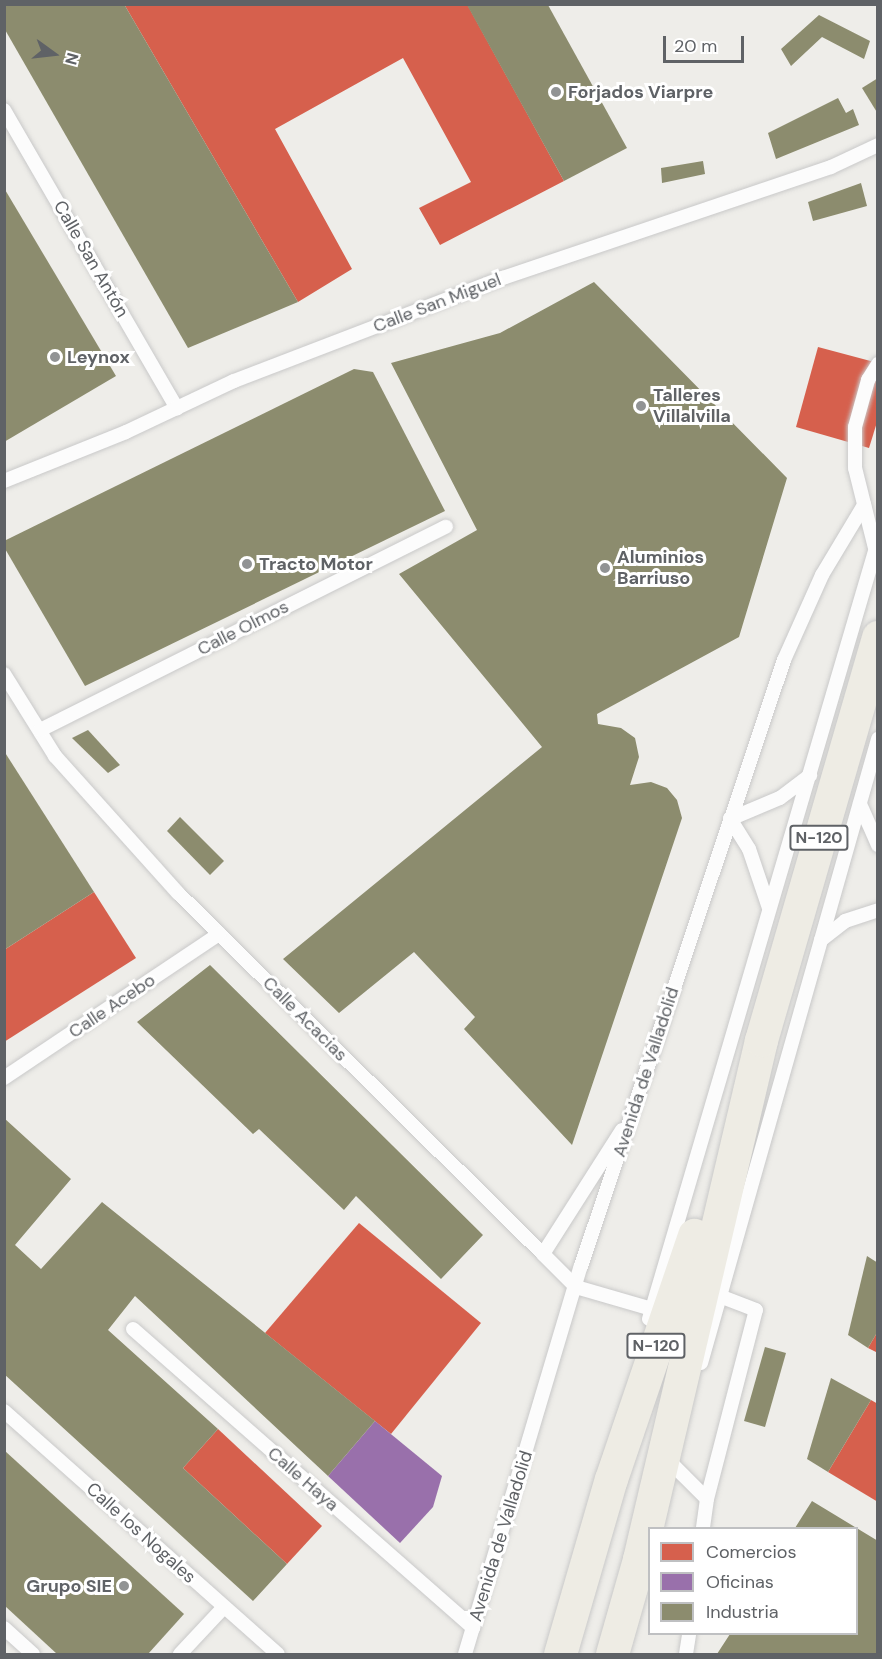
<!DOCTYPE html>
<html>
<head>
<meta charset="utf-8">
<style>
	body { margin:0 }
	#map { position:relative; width:882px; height:1659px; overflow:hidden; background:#eeede9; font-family:"DM Sans",sans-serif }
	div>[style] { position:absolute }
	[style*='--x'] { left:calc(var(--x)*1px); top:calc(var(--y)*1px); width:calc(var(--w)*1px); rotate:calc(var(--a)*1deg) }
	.shops>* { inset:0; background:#d6604d }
	.offices>* { inset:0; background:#9970ab }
	.industry>* { inset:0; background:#8c8c6e }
	.roads { filter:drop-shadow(0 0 2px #c9c9c9) drop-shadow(0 0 2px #c9c9c9) }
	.lane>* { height:14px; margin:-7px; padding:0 7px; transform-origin:7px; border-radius:7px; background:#fcfcfc }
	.highway>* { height:33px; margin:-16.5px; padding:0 16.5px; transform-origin:16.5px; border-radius:16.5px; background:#eeece4 }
	.dots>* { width:16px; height:16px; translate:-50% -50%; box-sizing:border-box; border:3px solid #fff; border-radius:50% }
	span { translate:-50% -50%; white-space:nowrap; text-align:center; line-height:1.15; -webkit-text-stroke:6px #fff; paint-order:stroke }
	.shield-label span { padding:2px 4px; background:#fff; border:2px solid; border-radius:4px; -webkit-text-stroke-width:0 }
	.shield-label { font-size:16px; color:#5f6266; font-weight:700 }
	.poi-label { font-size:18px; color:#5f6266; font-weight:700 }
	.left { translate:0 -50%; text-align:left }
	.right { translate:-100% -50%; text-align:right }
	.street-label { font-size:18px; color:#5f6266 }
	.frame { position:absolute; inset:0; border:6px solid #5f6266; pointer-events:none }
	.legend { position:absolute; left:648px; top:1527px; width:210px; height:108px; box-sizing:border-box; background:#fff; border:2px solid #bfc0c2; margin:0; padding:8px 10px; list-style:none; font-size:18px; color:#5f6266 }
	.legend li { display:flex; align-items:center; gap:12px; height:30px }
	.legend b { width:30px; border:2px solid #bfc0c2 }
	.north { position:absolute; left:24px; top:24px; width:60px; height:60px; -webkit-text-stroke:4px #fff; paint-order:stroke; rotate:105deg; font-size:16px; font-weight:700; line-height:24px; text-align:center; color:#5f6266 }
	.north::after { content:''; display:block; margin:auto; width:21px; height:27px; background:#5f6266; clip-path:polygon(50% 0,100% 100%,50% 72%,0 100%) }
	.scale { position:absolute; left:663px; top:36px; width:81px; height:27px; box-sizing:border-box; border:3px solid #5f6266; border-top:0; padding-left:8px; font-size:18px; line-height:21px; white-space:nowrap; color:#5f6266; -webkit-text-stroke:4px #fff; paint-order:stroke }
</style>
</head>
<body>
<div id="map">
	<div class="shops">
		<div style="clip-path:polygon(124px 4px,467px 4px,564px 181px,440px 245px,419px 208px,471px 182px,403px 58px,275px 129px,352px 269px,298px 302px)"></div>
		<div style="clip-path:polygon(818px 347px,878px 363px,878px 419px,869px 448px,796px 427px)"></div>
		<div style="clip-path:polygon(94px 892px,136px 958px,4px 1042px,4px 950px)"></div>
		<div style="clip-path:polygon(359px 1223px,481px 1323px,391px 1434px,265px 1333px)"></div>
		<div style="clip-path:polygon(878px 1331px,878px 1353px,868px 1348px)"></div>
		<div style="clip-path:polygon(871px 1400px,878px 1404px,878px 1502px,828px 1472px)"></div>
		<div style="clip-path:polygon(218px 1429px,322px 1526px,287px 1564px,183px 1468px)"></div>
	</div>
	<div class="offices">
		<div style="clip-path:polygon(375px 1421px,442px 1476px,433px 1507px,400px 1543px,328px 1476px)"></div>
	</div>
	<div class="industry">
		<div style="clip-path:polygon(4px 4px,124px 4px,298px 302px,188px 348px,4px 28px)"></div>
		<div style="clip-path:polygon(467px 5px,548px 5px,627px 148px,564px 181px)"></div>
		<div style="clip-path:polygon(819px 15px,870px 41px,864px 59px,822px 37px,791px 66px,781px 49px)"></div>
		<div style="clip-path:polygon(878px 78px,878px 114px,862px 88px)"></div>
		<div style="clip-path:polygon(838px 98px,846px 113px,853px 109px,859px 125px,776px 159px,768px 133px)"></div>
		<div style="clip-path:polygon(703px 161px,705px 174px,662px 183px,661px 168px)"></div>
		<div style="clip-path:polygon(861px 183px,867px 206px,813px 221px,808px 202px)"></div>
		<div style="clip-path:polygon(4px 188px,116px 376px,4px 442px)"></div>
		<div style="clip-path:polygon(594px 282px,787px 478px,739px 637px,597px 714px,598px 724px,621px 728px,635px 738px,639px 757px,630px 785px,651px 782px,667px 788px,677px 800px,682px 818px,572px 1145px,464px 1029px,475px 1017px,414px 952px,339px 1013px,283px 959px,542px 747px,399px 574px,477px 530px,391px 363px,500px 333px)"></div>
		<div style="clip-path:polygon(354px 369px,373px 372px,445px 511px,85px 686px,4px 547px,4px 541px)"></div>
		<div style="clip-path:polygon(88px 730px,120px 765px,108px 773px,72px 738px)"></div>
		<div style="clip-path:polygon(4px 751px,94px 892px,4px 950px)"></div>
		<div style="clip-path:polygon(180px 817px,224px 861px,210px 875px,167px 831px)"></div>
		<div style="clip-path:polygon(210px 965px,483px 1235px,441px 1279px,356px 1196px,344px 1210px,259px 1129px,253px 1134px,137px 1022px)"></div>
		<div style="clip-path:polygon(4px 1118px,71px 1179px,15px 1245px,41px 1269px,102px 1202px,375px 1421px,328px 1476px,135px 1296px,108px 1330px,218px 1429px,183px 1468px,287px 1564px,253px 1601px,4px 1374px)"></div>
		<div style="clip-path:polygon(867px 1256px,878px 1263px,878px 1331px,868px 1348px,848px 1335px)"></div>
		<div style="clip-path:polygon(765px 1347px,786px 1353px,765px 1427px,744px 1421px)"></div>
		<div style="clip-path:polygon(831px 1378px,871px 1400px,828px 1472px,807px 1459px)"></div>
		<div style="clip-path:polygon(5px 1451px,184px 1614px,148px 1654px,57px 1654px,5px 1606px)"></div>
		<div style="clip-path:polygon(812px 1501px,878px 1541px,878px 1654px,717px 1654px,730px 1634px,856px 1634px,856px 1528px,795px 1528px)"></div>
	</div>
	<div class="roads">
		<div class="lane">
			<div style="--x:4;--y:110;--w:345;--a:59.9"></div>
			<div style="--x:4;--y:481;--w:131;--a:-21.9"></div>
			<div style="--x:126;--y:432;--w:119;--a:-25.3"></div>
			<div style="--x:234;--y:381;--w:288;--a:-21"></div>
			<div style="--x:503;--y:278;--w:346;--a:-18.7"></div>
			<div style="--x:831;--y:167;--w:52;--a:-25.1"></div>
			<div style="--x:875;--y:548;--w:82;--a:-104"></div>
			<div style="--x:855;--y:468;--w:41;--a:-90"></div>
			<div style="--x:855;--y:427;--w:49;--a:-74.5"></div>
			<div style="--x:868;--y:380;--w:19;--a:-58"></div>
			<div style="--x:4;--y:674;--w:97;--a:58.1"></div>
			<div style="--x:55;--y:756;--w:184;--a:48.1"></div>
			<div style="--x:178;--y:893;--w:513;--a:44.68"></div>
			<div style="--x:543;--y:1254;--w:47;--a:45"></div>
			<div style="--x:576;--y:1287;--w:79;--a:16.1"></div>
			<div style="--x:40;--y:730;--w:454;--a:-26.6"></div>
			<div style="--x:860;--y:804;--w:45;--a:66.3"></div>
			<div style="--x:769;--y:908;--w:62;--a:-108.7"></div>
			<div style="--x:749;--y:849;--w:36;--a:-122"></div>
			<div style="--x:730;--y:819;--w:54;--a:-22.8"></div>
			<div style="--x:780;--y:798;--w:38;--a:-37"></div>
			<div style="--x:821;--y:940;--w:31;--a:-38"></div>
			<div style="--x:845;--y:921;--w:35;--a:-18"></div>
			<div style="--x:4;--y:1078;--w:259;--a:-33.8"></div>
			<div style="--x:543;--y:1254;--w:147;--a:-57.5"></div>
			<div style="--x:649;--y:1319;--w:811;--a:-73.6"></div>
			<div style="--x:133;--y:1329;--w:453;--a:41.3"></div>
			<div style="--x:701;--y:1363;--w:649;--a:-74.16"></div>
			<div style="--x:4;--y:1411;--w:366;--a:41.6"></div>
			<div style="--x:672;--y:1464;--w:49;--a:45"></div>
			<div style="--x:707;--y:1499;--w:29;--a:98"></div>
			<div style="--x:707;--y:1499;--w:195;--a:-75.5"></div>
			<div style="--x:756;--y:1310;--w:39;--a:-159"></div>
			<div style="--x:4;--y:1628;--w:39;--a:42"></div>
			<div style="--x:180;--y:1654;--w:64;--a:-46.9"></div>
			<div style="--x:465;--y:1654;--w:405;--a:-73.4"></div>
			<div style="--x:581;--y:1266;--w:639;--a:-71.48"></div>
			<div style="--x:784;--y:660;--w:93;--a:-65.9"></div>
			<div style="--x:822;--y:575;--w:82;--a:-59"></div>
			<div style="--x:686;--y:1654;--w:20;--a:-81"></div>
		</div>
		<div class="highway">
			<div style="--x:560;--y:1654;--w:182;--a:-73.8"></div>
			<div style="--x:611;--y:1479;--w:258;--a:-71.2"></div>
			<div style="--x:612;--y:1654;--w:99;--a:-74.1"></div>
			<div style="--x:639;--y:1559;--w:533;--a:-76.77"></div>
			<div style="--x:761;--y:1040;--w:420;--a:-73.8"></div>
		</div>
	</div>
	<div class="dots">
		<div style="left:556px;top:92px;background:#919394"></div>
		<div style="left:55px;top:357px;background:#919394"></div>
		<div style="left:641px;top:406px;background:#919394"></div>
		<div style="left:247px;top:564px;background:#919394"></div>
		<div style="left:605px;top:568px;background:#919394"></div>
		<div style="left:124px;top:1586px;background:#919394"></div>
	</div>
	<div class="shield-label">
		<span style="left:819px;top:838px">N-120</span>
		<span style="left:656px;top:1346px">N-120</span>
	</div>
	<div class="poi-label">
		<span class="left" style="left:568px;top:92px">Forjados Viarpre</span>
		<span class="left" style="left:67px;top:357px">Leynox</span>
		<span class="left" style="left:653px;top:406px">Talleres<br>Villalvilla</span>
		<span class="left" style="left:617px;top:568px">Aluminios<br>Barriuso</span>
		<span class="left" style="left:259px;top:564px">Tracto Motor</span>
		<span class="right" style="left:112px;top:1586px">Grupo SIE</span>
	</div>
	<div class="street-label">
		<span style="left:91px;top:259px;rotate:60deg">Calle San Antón</span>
		<span style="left:437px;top:303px;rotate:-21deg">Calle San Miguel</span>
		<span style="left:243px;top:628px;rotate:-27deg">Calle Olmos</span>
		<span style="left:112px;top:1006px;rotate:-34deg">Calle Acebo</span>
		<span style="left:305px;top:1019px;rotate:45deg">Calle Acacias</span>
		<span style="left:646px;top:1072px;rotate:-72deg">Avenida de Valladolid</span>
		<span style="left:303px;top:1479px;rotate:41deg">Calle Haya</span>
		<span style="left:141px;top:1533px;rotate:42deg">Calle los Nogales</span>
		<span style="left:501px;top:1536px;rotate:-73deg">Avenida de Valladolid</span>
	</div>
	<div class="frame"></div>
	<ul class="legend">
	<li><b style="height:16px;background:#d6604d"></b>Comercios</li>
	<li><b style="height:16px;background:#9970ab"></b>Oficinas</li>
	<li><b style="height:16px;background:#8c8c6e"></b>Industria</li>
	</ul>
	<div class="north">N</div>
	<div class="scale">20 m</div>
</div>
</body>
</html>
